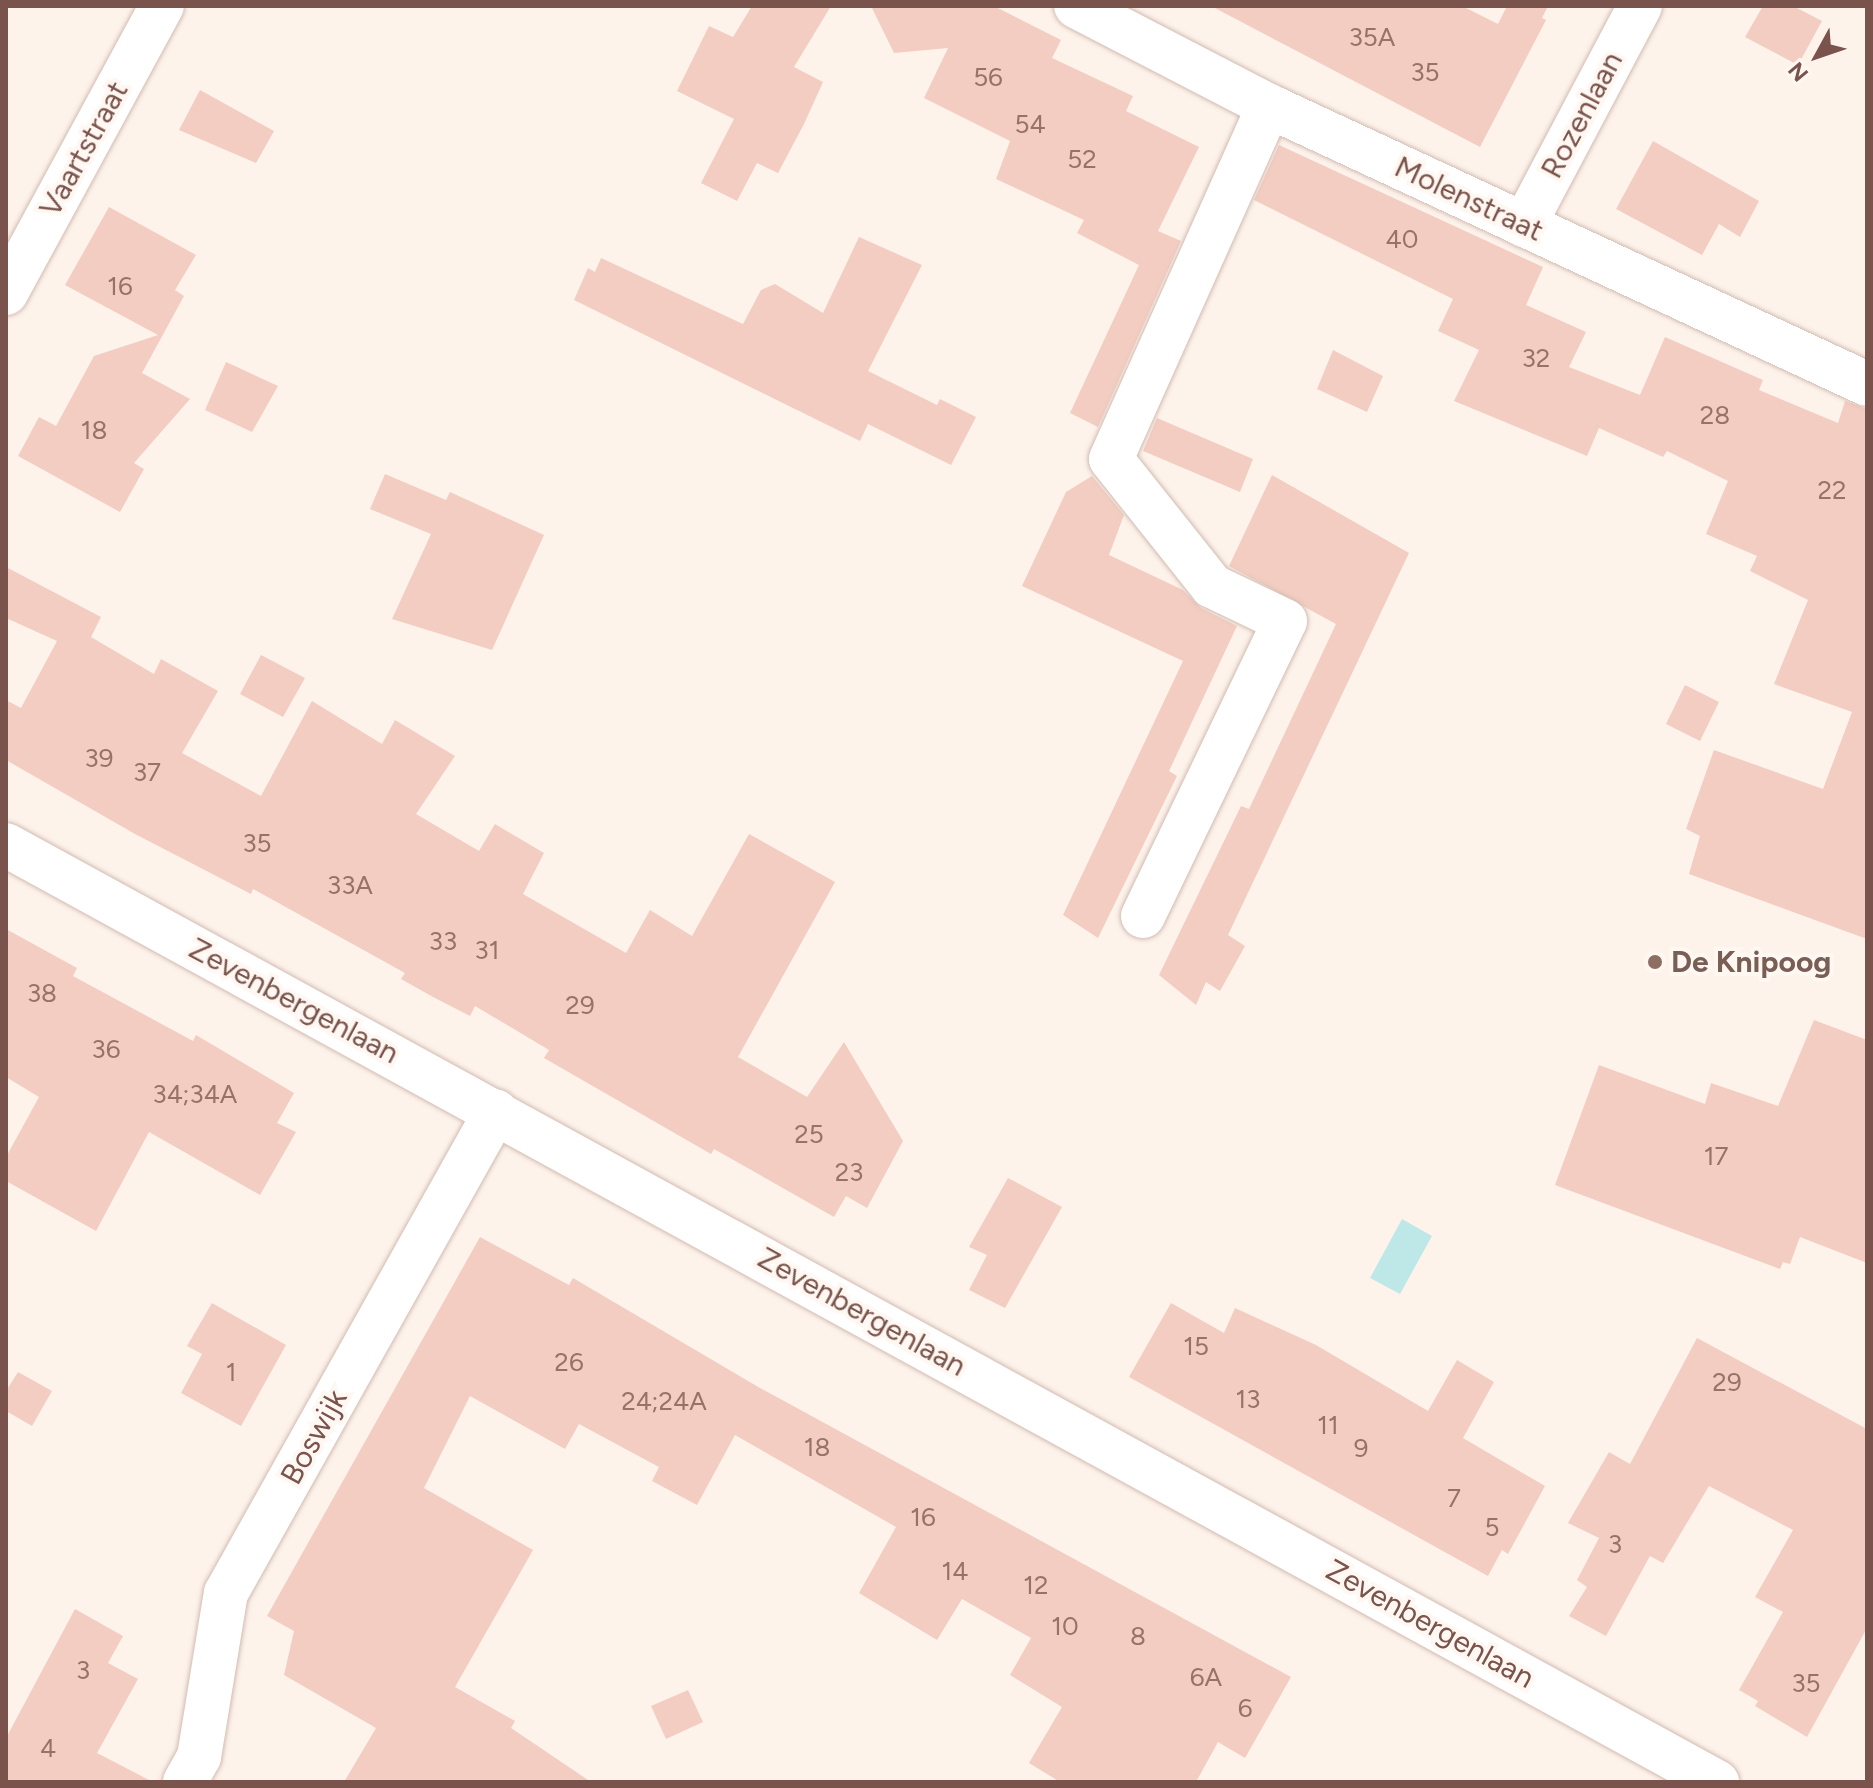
<!DOCTYPE html>
<html>
<head>
<meta charset="utf-8">
<style>
	body { margin:0 }
	#map { position:relative; width:1873px; height:1788px; overflow:hidden; background:#fdf3eb; font-family:Figtree,sans-serif }
	div>[style] { position:absolute }
	[style*='--x'] { left:calc(var(--x)*1px); top:calc(var(--y)*1px); width:calc(var(--w)*1px); rotate:calc(var(--a)*1deg) }
	.water>* { inset:0; background:#bee8e7 }
	.building>* { inset:0; background:#f3cdc1 }
	.roads { filter:drop-shadow(0 0 2px #d3bbb2) drop-shadow(0 0 2px #d3bbb2) }
	.minor>* { height:44px; margin:-22px; padding:0 22px; transform-origin:22px; border-radius:22px; background:#fff }
	.dots>* { width:22px; height:22px; translate:-50% -50%; box-sizing:border-box; border:4px solid #fff7f2; border-radius:50% }
	span { translate:-50% -50%; white-space:nowrap; text-align:center; line-height:1.15; -webkit-text-stroke:8px #fff7f2; paint-order:stroke }
	.number-label { font-size:26px; color:#987269 }
	.number-label span { -webkit-text-stroke-width:0 }
	.street-label { font-size:30px; color:#7a544c }
	.education-label { font-size:30px; color:#785e54; font-weight:700 }
	.left { translate:0 -50%; text-align:left }
	.frame { position:absolute; inset:0; border:8px solid #7a544c; pointer-events:none }
	.north { position:absolute; left:1777px; top:16px; width:80px; height:80px; -webkit-text-stroke:6px #fff7f2; paint-order:stroke; rotate:230deg; font-size:22px; font-weight:700; line-height:32px; text-align:center; color:#7a544c }
	.north::after { content:''; display:block; margin:auto; width:28px; height:36px; background:#7a544c; clip-path:polygon(50% 0,100% 100%,50% 72%,0 100%) }
</style>
</head>
<body>
<div id="map">
	<div class="water">
		<div style="clip-path:polygon(1402px 1219px,1432px 1236px,1400px 1294px,1370px 1278px)"></div>
	</div>
	<div class="building">
		<div style="clip-path:polygon(752px 6px,831px 6px,794px 67px,823px 82px,804px 124px,778px 173px,757px 163px,737px 201px,701px 183px,734px 119px,677px 91px,709px 26px,733px 37px)"></div>
		<div style="clip-path:polygon(871px 6px,994px 6px,1061px 40px,1052px 58px,1133px 96px,1126px 111px,1199px 147px,1158px 231px,1181px 241px,1098px 427px,1070px 413px,1139px 265px,1077px 233px,1084px 220px,996px 179px,1010px 141px,924px 98px,948px 48px,894px 53px)"></div>
		<div style="clip-path:polygon(1211px 6px,1462px 6px,1498px 24px,1507px 6px,1548px 6px,1542px 18px,1546px 20px,1480px 147px)"></div>
		<div style="clip-path:polygon(1763px 6px,1793px 6px,1822px 21px,1798px 65px,1745px 37px)"></div>
		<div style="clip-path:polygon(200px 90px,274px 131px,256px 163px,179px 130px)"></div>
		<div style="clip-path:polygon(1653px 141px,1759px 201px,1740px 237px,1719px 224px,1702px 255px,1616px 209px)"></div>
		<div style="clip-path:polygon(1279px 145px,1543px 267px,1526px 305px,1586px 332px,1569px 367px,1640px 395px,1665px 337px,1763px 380px,1759px 390px,1838px 423px,1845px 401px,1867px 409px,1867px 939px,1689px 874px,1700px 836px,1686px 829px,1714px 750px,1823px 789px,1852px 712px,1774px 684px,1808px 600px,1750px 571px,1757px 556px,1706px 534px,1728px 481px,1667px 451px,1663px 457px,1599px 428px,1587px 456px,1454px 401px,1479px 350px,1438px 331px,1453px 299px,1254px 200px)"></div>
		<div style="clip-path:polygon(109px 207px,196px 255px,175px 290px,184px 296px,142px 373px,190px 399px,134px 463px,144px 469px,120px 512px,18px 456px,39px 417px,56px 426px,94px 356px,158px 335px,65px 285px)"></div>
		<div style="clip-path:polygon(859px 237px,922px 265px,868px 371px,937px 405px,940px 399px,976px 417px,951px 465px,868px 424px,860px 441px,574px 300px,588px 268px,595px 272px,601px 258px,743px 324px,761px 290px,775px 284px,823px 313px)"></div>
		<div style="clip-path:polygon(1333px 350px,1383px 376px,1367px 412px,1317px 389px)"></div>
		<div style="clip-path:polygon(226px 362px,278px 386px,252px 432px,205px 410px)"></div>
		<div style="clip-path:polygon(1157px 418px,1253px 459px,1240px 492px,1143px 451px)"></div>
		<div style="clip-path:polygon(385px 474px,446px 500px,450px 492px,544px 535px,492px 650px,392px 619px,431px 534px,370px 509px)"></div>
		<div style="clip-path:polygon(1272px 475px,1409px 553px,1228px 935px,1245px 946px,1220px 991px,1206px 982px,1196px 1005px,1159px 975px,1241px 806px,1249px 809px,1336px 624px,1229px 566px)"></div>
		<div style="clip-path:polygon(1092px 476px,1124px 515px,1109px 555px,1183px 590px,1201px 608px,1237px 626px,1169px 771px,1177px 776px,1098px 938px,1063px 915px,1183px 661px,1022px 586px,1066px 492px)"></div>
		<div style="clip-path:polygon(6px 567px,101px 617px,91px 637px,154px 674px,161px 659px,218px 691px,182px 753px,261px 796px,312px 701px,382px 744px,395px 720px,455px 756px,416px 814px,479px 851px,495px 824px,544px 853px,523px 894px,626px 953px,650px 910px,692px 936px,749px 834px,835px 882px,738px 1057px,807px 1097px,844px 1042px,903px 1141px,867px 1208px,846px 1196px,834px 1217px,714px 1149px,711px 1154px,544px 1058px,549px 1050px,475px 1006px,470px 1016px,433px 997px,401px 979px,405px 973px,253px 889px,251px 894px,135px 834px,6px 760px,6px 700px,21px 708px,57px 641px,6px 618px)"></div>
		<div style="clip-path:polygon(261px 655px,305px 678px,283px 717px,240px 694px)"></div>
		<div style="clip-path:polygon(1685px 685px,1719px 702px,1700px 741px,1666px 724px)"></div>
		<div style="clip-path:polygon(6px 929px,77px 968px,73px 976px,193px 1041px,196px 1035px,294px 1093px,277px 1123px,296px 1132px,260px 1195px,149px 1132px,96px 1231px,6px 1181px,6px 1157px,39px 1097px,6px 1077px)"></div>
		<div style="clip-path:polygon(1814px 1020px,1867px 1040px,1867px 1263px,1800px 1237px,1790px 1264px,1783px 1262px,1780px 1269px,1555px 1185px,1599px 1065px,1705px 1104px,1711px 1083px,1778px 1106px)"></div>
		<div style="clip-path:polygon(1008px 1178px,1062px 1207px,1005px 1308px,969px 1290px,987px 1255px,969px 1247px)"></div>
		<div style="clip-path:polygon(480px 1237px,569px 1285px,573px 1278px,760px 1388px,1291px 1677px,1245px 1758px,1218px 1742px,1196px 1782px,1060px 1782px,1029px 1763px,1062px 1707px,1010px 1675px,1031px 1638px,962px 1599px,937px 1640px,859px 1593px,896px 1527px,735px 1435px,697px 1505px,652px 1481px,659px 1467px,579px 1424px,565px 1449px,470px 1396px,424px 1488px,533px 1550px,455px 1687px,515px 1721px,511px 1728px,591px 1782px,344px 1782px,376px 1728px,284px 1675px,294px 1631px,267px 1616px)"></div>
		<div style="clip-path:polygon(212px 1303px,286px 1345px,241px 1426px,181px 1393px,202px 1354px,187px 1346px)"></div>
		<div style="clip-path:polygon(1171px 1303px,1224px 1333px,1235px 1308px,1316px 1345px,1428px 1411px,1457px 1360px,1494px 1382px,1463px 1438px,1545px 1486px,1508px 1554px,1502px 1550px,1488px 1576px,1129px 1377px)"></div>
		<div style="clip-path:polygon(1697px 1338px,1867px 1429px,1867px 1628px,1807px 1737px,1755px 1706px,1758px 1701px,1739px 1690px,1783px 1612px,1755px 1597px,1793px 1530px,1709px 1486px,1663px 1563px,1650px 1556px,1606px 1636px,1569px 1616px,1587px 1587px,1577px 1580px,1599px 1538px,1568px 1523px,1609px 1452px,1630px 1464px)"></div>
		<div style="clip-path:polygon(18px 1372px,52px 1391px,32px 1426px,6px 1411px,6px 1391px)"></div>
		<div style="clip-path:polygon(75px 1609px,123px 1636px,108px 1663px,138px 1679px,97px 1753px,153px 1782px,6px 1782px,6px 1738px)"></div>
		<div style="clip-path:polygon(688px 1690px,703px 1722px,666px 1739px,651px 1706px)"></div>
	</div>
	<div class="roads">
		<div class="minor">
			<div style="--x:1076;--y:6;--w:217;--a:27.4"></div>
			<div style="--x:1269;--y:106;--w:659;--a:24.93"></div>
			<div style="--x:1524;--y:225;--w:248;--a:-62.1"></div>
			<div style="--x:6;--y:293;--w:327;--a:-61.5"></div>
			<div style="--x:6;--y:845;--w:1951;--a:28.71"></div>
			<div style="--x:1143;--y:916;--w:327;--a:-64.3"></div>
			<div style="--x:1285;--y:621;--w:81;--a:-154.4"></div>
			<div style="--x:1212;--y:586;--w:162;--a:-128.5"></div>
			<div style="--x:1111;--y:459;--w:387;--a:-65.9"></div>
			<div style="--x:185;--y:1782;--w:29;--a:-61"></div>
			<div style="--x:199;--y:1757;--w:166;--a:-80.7"></div>
			<div style="--x:226;--y:1593;--w:552;--a:-60.74"></div>
		</div>
	</div>
	<div class="dots">
		<div style="left:1655px;top:962px;background:#8d6e63"></div>
	</div>
	<div class="number-label">
		<span style="left:1372px;top:38px">35A</span>
		<span style="left:1425px;top:73px">35</span>
		<span style="left:988px;top:78px">56</span>
		<span style="left:1030px;top:125px">54</span>
		<span style="left:1082px;top:160px">52</span>
		<span style="left:1402px;top:240px">40</span>
		<span style="left:120px;top:287px">16</span>
		<span style="left:1536px;top:359px">32</span>
		<span style="left:1715px;top:416px">28</span>
		<span style="left:94px;top:431px">18</span>
		<span style="left:1832px;top:491px">22</span>
		<span style="left:99px;top:759px">39</span>
		<span style="left:147px;top:773px">37</span>
		<span style="left:257px;top:844px">35</span>
		<span style="left:350px;top:886px">33A</span>
		<span style="left:443px;top:942px">33</span>
		<span style="left:487px;top:951px">31</span>
		<span style="left:42px;top:994px">38</span>
		<span style="left:580px;top:1006px">29</span>
		<span style="left:106px;top:1050px">36</span>
		<span style="left:195px;top:1095px">34;34A</span>
		<span style="left:809px;top:1135px">25</span>
		<span style="left:1716px;top:1157px">17</span>
		<span style="left:849px;top:1173px">23</span>
		<span style="left:1196px;top:1347px">15</span>
		<span style="left:569px;top:1363px">26</span>
		<span style="left:231px;top:1373px">1</span>
		<span style="left:1727px;top:1383px">29</span>
		<span style="left:1248px;top:1400px">13</span>
		<span style="left:664px;top:1402px">24;24A</span>
		<span style="left:1328px;top:1426px">11</span>
		<span style="left:817px;top:1448px">18</span>
		<span style="left:1361px;top:1449px">9</span>
		<span style="left:1454px;top:1499px">7</span>
		<span style="left:923px;top:1518px">16</span>
		<span style="left:1492px;top:1528px">5</span>
		<span style="left:1615px;top:1545px">3</span>
		<span style="left:955px;top:1572px">14</span>
		<span style="left:1036px;top:1586px">12</span>
		<span style="left:1065px;top:1627px">10</span>
		<span style="left:1138px;top:1637px">8</span>
		<span style="left:83px;top:1671px">3</span>
		<span style="left:1206px;top:1678px">6A</span>
		<span style="left:1806px;top:1684px">35</span>
		<span style="left:1245px;top:1709px">6</span>
		<span style="left:48px;top:1749px">4</span>
	</div>
	<div class="street-label">
		<span style="left:1582px;top:115px;rotate:-62deg">Rozenlaan</span>
		<span style="left:84px;top:149px;rotate:-61deg">Vaartstraat</span>
		<span style="left:1469px;top:199px;rotate:25deg">Molenstraat</span>
		<span style="left:294px;top:1001px;rotate:28deg">Zevenbergenlaan</span>
		<span style="left:862px;top:1312px;rotate:29deg">Zevenbergenlaan</span>
		<span style="left:314px;top:1437px;rotate:-61deg">Boswijk</span>
		<span style="left:1430px;top:1624px;rotate:29deg">Zevenbergenlaan</span>
	</div>
	<div class="education-label">
		<span class="left" style="left:1671px;top:962px">De Knipoog</span>
	</div>
	<div class="frame"></div>
	<div class="north">N</div>
</div>
</body>
</html>
